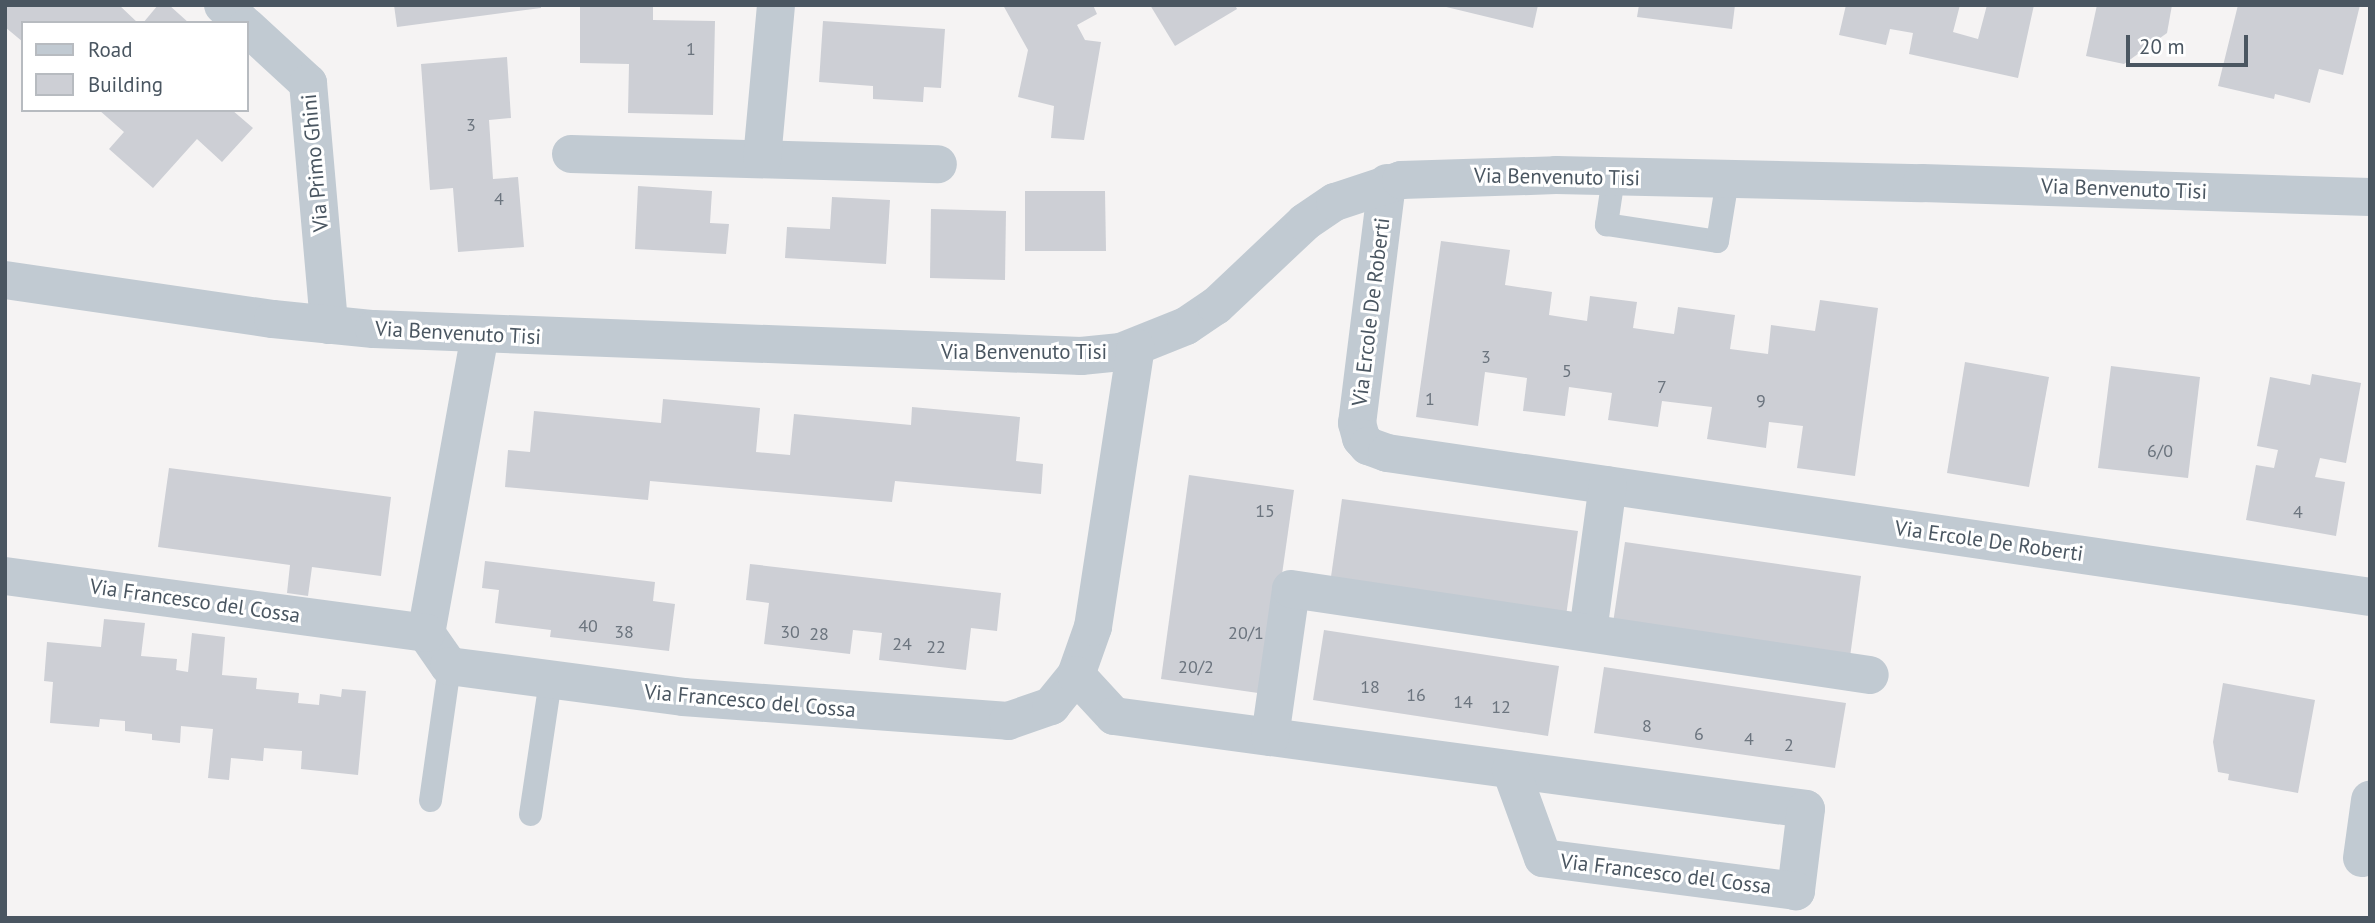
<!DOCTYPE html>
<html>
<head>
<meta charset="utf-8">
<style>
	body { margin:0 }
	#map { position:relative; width:2375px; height:923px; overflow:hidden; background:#f5f3f3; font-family:"PT Sans",sans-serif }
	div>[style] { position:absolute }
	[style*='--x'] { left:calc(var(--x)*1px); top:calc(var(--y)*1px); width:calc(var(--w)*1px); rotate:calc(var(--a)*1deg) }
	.building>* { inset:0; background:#cdcfd5 }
	.service>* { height:23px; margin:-11.5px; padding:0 11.5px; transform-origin:11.5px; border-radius:11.5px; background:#c1cad2 }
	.minor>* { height:38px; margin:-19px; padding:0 19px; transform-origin:19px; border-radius:19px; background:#c1cad2 }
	span { translate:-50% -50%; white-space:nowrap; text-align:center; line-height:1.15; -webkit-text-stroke:6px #fff; paint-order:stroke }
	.number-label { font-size:18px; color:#6b747e }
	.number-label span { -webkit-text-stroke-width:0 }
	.street-label { font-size:21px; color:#4a5661 }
	.frame { position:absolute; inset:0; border:7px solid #4a5661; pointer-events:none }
	.legend { position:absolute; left:21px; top:21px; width:228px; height:91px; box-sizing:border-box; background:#fff; border:2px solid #b7bbc0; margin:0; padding:9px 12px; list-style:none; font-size:21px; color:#4a5661 }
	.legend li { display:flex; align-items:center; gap:14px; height:35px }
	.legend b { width:35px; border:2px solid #b7bbc0 }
	.scale { position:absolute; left:2126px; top:35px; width:122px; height:32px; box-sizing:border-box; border:4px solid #4a5661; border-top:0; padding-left:9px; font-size:21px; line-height:24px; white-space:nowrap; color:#4a5661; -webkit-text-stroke:5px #fff; paint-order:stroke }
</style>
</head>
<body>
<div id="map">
	<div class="building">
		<div style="clip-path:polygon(5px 5px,119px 5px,138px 23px,23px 23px,23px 42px,5px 27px)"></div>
		<div style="clip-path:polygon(158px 5px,169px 5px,189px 23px,143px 23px)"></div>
		<div style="clip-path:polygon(394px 5px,541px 5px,541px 8px,397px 27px)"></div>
		<div style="clip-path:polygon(580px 5px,653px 5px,653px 20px,715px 21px,713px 115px,628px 113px,629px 64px,580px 63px)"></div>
		<div style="clip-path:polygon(1003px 5px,1093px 5px,1097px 14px,1077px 25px,1085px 40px,1101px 42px,1084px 140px,1051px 138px,1054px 106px,1018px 97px,1028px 50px)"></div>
		<div style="clip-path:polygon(1150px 5px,1235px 5px,1237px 9px,1175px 46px)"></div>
		<div style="clip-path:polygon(1438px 5px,1538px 5px,1533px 28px)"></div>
		<div style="clip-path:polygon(1639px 5px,1735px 5px,1732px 29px,1637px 17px)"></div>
		<div style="clip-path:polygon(1846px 5px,1960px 5px,1953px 32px,1978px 39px,1987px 5px,2034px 5px,2018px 78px,1909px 54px,1913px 33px,1890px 29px,1886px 45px,1839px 35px)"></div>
		<div style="clip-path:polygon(2097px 5px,2172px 5px,2167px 33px,2124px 64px,2086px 56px)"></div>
		<div style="clip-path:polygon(2238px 5px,2360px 5px,2343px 75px,2319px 69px,2310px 103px,2275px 94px,2274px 99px,2218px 86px)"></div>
		<div style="clip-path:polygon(823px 21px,945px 29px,941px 88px,924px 87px,923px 102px,873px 99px,873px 86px,819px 82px)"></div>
		<div style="clip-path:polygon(507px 57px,511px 118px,489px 120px,493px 179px,518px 177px,524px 247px,458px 252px,453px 188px,430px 190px,421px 64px)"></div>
		<div style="clip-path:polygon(99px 110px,232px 110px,253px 128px,222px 162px,197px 139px,153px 188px,109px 149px,124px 132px)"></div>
		<div style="clip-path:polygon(638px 186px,712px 191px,710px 223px,729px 224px,726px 254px,635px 249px)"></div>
		<div style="clip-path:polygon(1025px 191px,1105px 191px,1106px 251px,1025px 251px)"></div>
		<div style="clip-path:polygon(832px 197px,890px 200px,886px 264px,785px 258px,787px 227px,830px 229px)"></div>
		<div style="clip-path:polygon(931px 209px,1006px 211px,1005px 280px,930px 278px)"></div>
		<div style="clip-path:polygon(1441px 241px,1510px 250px,1505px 285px,1552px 292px,1549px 315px,1587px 321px,1590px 296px,1637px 302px,1633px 328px,1674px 334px,1678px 307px,1735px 315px,1730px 349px,1768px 354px,1771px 325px,1815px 331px,1820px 300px,1878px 308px,1855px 476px,1797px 468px,1803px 426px,1769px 422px,1766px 448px,1707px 439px,1712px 407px,1662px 401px,1658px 427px,1608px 420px,1612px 393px,1569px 387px,1565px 416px,1523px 411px,1527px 378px,1485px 372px,1478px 426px,1416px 417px)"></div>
		<div style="clip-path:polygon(1965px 362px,2049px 377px,2029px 487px,1947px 473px)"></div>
		<div style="clip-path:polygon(2111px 366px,2200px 377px,2188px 478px,2098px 468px)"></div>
		<div style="clip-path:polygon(2312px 374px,2361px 383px,2346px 463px,2320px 458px,2315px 477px,2345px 482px,2336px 536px,2246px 520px,2256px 465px,2274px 468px,2278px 450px,2257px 446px,2270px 377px,2310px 385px)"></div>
		<div style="clip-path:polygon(663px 399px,760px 408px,756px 452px,790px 455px,794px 414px,911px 425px,912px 407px,1020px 417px,1016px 461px,1043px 464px,1041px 494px,895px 481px,892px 502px,650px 481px,648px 500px,505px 487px,508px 450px,530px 452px,534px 411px,661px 423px)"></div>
		<div style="clip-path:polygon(169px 468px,391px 497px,381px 576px,312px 567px,308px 596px,287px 593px,290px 565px,158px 547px)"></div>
		<div style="clip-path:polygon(1189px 475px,1294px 490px,1265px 694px,1161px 679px)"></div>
		<div style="clip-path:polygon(1342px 499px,1578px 531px,1566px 616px,1330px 584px)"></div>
		<div style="clip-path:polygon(1625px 542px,1861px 576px,1850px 657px,1613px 623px)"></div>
		<div style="clip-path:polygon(485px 561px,655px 582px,653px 601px,675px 604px,669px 651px,550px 637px,551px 630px,495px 623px,499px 590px,482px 588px)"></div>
		<div style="clip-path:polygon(750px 564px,1001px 593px,997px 631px,971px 628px,966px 670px,879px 660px,882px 633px,853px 630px,850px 654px,764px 644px,769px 603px,746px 600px)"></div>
		<div style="clip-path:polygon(104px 619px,145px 623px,141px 656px,177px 659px,176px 670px,188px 672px,192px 633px,225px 637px,222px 675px,257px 678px,256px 689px,299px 693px,298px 703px,319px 705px,320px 694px,341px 697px,342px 689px,366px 691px,358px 775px,301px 769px,302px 751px,264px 748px,263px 761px,231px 758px,229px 780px,208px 778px,213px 729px,181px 726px,180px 743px,152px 740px,152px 734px,125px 731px,125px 721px,100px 719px,99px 727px,50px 723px,53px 682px,44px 681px,47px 642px,101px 647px)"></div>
		<div style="clip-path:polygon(1324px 630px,1559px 666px,1548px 736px,1313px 700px)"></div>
		<div style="clip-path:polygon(1604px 667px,1846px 703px,1835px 768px,1594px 733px)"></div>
		<div style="clip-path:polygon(2223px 683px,2315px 700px,2298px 793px,2228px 780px,2229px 774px,2218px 772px,2213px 742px)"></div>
	</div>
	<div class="service">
		<div style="--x:1613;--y:177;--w:48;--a:98.5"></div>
		<div style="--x:1606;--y:224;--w:112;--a:8.7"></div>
		<div style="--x:1717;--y:241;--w:63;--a:-80.8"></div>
		<div style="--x:430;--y:800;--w:135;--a:-81.9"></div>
		<div style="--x:530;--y:814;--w:135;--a:-81.5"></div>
	</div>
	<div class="minor">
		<div style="--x:223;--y:5;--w:26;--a:43"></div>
		<div style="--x:247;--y:27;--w:83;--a:42.6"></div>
		<div style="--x:308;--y:83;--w:243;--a:85"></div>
		<div style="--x:571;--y:154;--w:367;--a:1.6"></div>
		<div style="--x:762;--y:159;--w:155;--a:-84.8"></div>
		<div style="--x:1387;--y:183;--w:242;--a:97.1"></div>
		<div style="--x:1357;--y:423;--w:16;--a:75"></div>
		<div style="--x:1361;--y:438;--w:11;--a:49"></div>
		<div style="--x:1368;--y:446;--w:20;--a:20"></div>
		<div style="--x:1387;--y:453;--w:993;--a:8.33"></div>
		<div style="--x:5;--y:280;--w:271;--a:8.3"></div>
		<div style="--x:273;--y:319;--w:101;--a:5.7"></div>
		<div style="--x:374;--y:329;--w:708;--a:2.19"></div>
		<div style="--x:1081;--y:356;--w:40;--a:-5.7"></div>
		<div style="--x:1121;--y:352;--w:70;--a:-21.8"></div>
		<div style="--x:1186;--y:326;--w:36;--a:-34"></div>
		<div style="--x:1216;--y:306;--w:122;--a:-43.3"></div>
		<div style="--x:1305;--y:222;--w:36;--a:-34"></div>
		<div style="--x:1335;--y:202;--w:70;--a:-18.4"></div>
		<div style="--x:1401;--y:180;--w:155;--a:-1.8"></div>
		<div style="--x:1556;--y:175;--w:366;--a:1.3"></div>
		<div style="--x:1922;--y:183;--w:448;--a:1.8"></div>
		<div style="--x:480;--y:334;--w:304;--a:100.2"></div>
		<div style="--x:426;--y:633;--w:40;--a:55.1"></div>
		<div style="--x:449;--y:666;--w:236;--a:7.5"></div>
		<div style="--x:683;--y:697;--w:326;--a:4.2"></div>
		<div style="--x:1008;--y:721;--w:46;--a:-19.2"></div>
		<div style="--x:1051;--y:706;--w:40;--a:-51"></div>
		<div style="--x:1076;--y:675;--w:51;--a:-70.5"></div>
		<div style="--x:1093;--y:627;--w:283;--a:-81.3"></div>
		<div style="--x:5;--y:576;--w:425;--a:7.7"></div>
		<div style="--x:1588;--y:632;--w:148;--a:-82.3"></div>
		<div style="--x:1076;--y:675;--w:56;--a:47.2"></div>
		<div style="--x:1114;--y:716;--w:698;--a:7.65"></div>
		<div style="--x:1806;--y:809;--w:83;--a:97"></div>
		<div style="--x:1796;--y:891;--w:255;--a:-172.6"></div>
		<div style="--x:1543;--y:858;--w:94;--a:-110"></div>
		<div style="--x:1270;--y:737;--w:149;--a:-81.9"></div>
		<div style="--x:1291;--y:589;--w:585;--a:8.45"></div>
		<div style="--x:2362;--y:858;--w:59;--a:-82.1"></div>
	</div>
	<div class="number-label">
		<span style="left:691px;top:49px">1</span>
		<span style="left:471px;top:125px">3</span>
		<span style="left:499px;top:199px">4</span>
		<span style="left:1486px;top:357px">3</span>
		<span style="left:1567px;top:371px">5</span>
		<span style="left:1662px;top:387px">7</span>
		<span style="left:1430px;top:399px">1</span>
		<span style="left:1761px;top:401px">9</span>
		<span style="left:2160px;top:451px">6/0</span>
		<span style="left:1265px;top:511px">15</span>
		<span style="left:2298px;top:512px">4</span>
		<span style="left:588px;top:626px">40</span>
		<span style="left:624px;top:632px">38</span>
		<span style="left:790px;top:632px">30</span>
		<span style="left:1246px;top:633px">20/1</span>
		<span style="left:819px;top:634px">28</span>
		<span style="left:902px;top:644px">24</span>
		<span style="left:936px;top:647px">22</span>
		<span style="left:1196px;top:667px">20/2</span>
		<span style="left:1370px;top:687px">18</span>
		<span style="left:1416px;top:695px">16</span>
		<span style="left:1463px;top:702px">14</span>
		<span style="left:1501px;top:707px">12</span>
		<span style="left:1647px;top:726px">8</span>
		<span style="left:1699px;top:734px">6</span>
		<span style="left:1749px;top:739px">4</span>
		<span style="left:1789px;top:745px">2</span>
	</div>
	<div class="street-label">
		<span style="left:315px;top:163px;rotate:-95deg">Via Primo Ghini</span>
		<span style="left:1557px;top:177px;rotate:1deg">Via Benvenuto Tisi</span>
		<span style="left:2124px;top:189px;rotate:2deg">Via Benvenuto Tisi</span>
		<span style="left:1371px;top:312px;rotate:-83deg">Via Ercole De Roberti</span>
		<span style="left:458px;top:333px;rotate:3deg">Via Benvenuto Tisi</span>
		<span style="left:1024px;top:352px">Via Benvenuto Tisi</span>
		<span style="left:1989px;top:541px;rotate:8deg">Via Ercole De Roberti</span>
		<span style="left:195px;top:601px;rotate:8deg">Via Francesco del Cossa</span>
		<span style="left:750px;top:701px;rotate:5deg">Via Francesco del Cossa</span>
		<span style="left:1666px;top:874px;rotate:7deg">Via Francesco del Cossa</span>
	</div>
	<div class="frame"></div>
	<ul class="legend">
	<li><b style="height:9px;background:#c1cad2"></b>Road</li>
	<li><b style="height:19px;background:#cdcfd5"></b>Building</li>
	</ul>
	<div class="scale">20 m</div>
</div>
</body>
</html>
